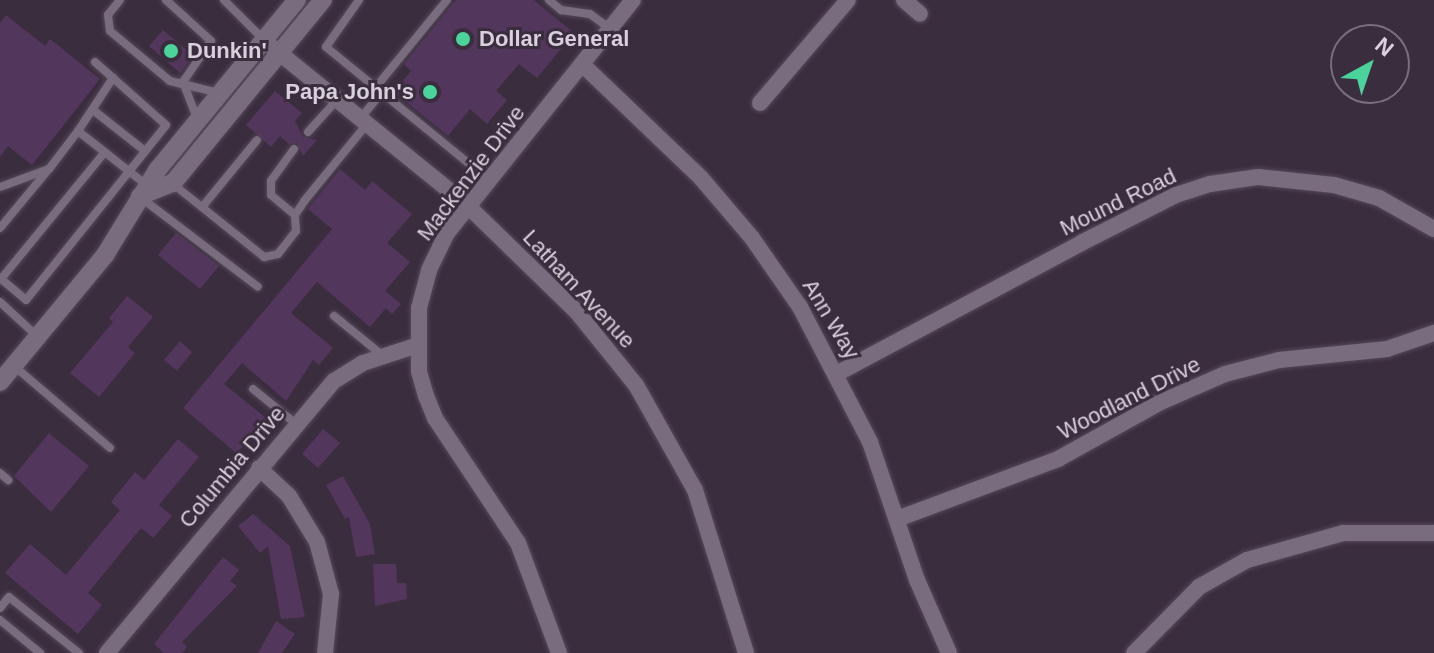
<!DOCTYPE html>
<html>
<head>
<meta charset="utf-8">
<style>
	body { margin:0 }
	#map { position:relative; width:1434px; height:653px; overflow:hidden; background:#3a2d3e; font-family:Helvetica,sans-serif }
	div>[style] { position:absolute }
	[style*='--x'] { left:calc(var(--x)*1px); top:calc(var(--y)*1px); width:calc(var(--w)*1px); rotate:calc(var(--a)*1deg) }
	.building>* { inset:0; background:#53365c }
	.roads { filter:drop-shadow(0 0 2px #544957) drop-shadow(0 0 2px #544957) }
	.service>* { height:8px; margin:-4px; padding:0 4px; transform-origin:4px; border-radius:4px; background:#7a6c7f }
	.minor>* { height:16px; margin:-8px; padding:0 8px; transform-origin:8px; border-radius:8px; background:#7a6c7f }
	.tertiary>* { height:18px; margin:-9px; padding:0 9px; transform-origin:9px; border-radius:9px; background:#7a6c7f }
	.dots>* { width:22px; height:22px; translate:-50% -50%; box-sizing:border-box; border:4px solid #3a2d3e; border-radius:50% }
	span { translate:-50% -50%; white-space:nowrap; text-align:center; line-height:1.15; -webkit-text-stroke:6px #3a2d3e; paint-order:stroke }
	.poi-label { font-size:22px; color:#d8d0db; font-weight:700 }
	.left { translate:0 -50%; text-align:left }
	.right { translate:-100% -50%; text-align:right }
	.street-label { font-size:22px; color:#d8d0db }
	.north { position:absolute; left:1330px; top:24px; width:80px; height:80px; box-sizing:border-box; background:#3a2d3e; border:2px solid #796e7d; border-radius:50%; rotate:40deg; font-size:22px; font-weight:700; line-height:32px; text-align:center; color:#d8d0db }
	.north::after { content:''; display:block; margin:auto; width:28px; height:36px; background:#4ad49c; clip-path:polygon(50% 0,100% 100%,50% 72%,0 100%) }
</style>
</head>
<body>
<div id="map">
	<div class="building">
		<div style="clip-path:polygon(456px 0,534px 0,574px 33px,537px 78px,519px 64px,496px 91px,507px 100px,487px 124px,470px 109px,448px 136px,394px 92px,411px 71px,404px 64px)"></div>
		<div style="clip-path:polygon(6px 15px,45px 46px,50px 39px,100px 79px,32px 165px,8px 146px,0 157px,0 23px)"></div>
		<div style="clip-path:polygon(163px 30px,193px 55px,180px 73px,149px 46px)"></div>
		<div style="clip-path:polygon(275px 91px,302px 113px,295px 121px,303px 137px,317px 140px,303px 156px,297px 143px,289px 144px,280px 136px,271px 147px,246px 125px)"></div>
		<div style="clip-path:polygon(340px 169px,365px 190px,372px 181px,412px 214px,387px 243px,410px 262px,385px 291px,401px 304px,392px 314px,386px 308px,370px 327px,317px 282px,291px 313px,333px 348px,319px 365px,313px 360px,286px 401px,242px 363px,224px 384px,270px 421px,236px 453px,183px 408px,332px 229px,308px 209px)"></div>
		<div style="clip-path:polygon(176px 233px,219px 266px,200px 289px,158px 255px)"></div>
		<div style="clip-path:polygon(127px 296px,153px 317px,128px 347px,135px 353px,99px 397px,70px 373px,113px 322px,109px 318px)"></div>
		<div style="clip-path:polygon(180px 341px,192px 352px,177px 371px,164px 360px)"></div>
		<div style="clip-path:polygon(323px 429px,340px 443px,318px 468px,302px 454px)"></div>
		<div style="clip-path:polygon(49px 433px,89px 466px,51px 512px,14px 476px)"></div>
		<div style="clip-path:polygon(178px 439px,199px 457px,159px 505px,172px 516px,153px 538px,141px 528px,88px 593px,102px 605px,78px 634px,5px 573px,30px 544px,66px 575px,120px 510px,111px 502px,135px 472px,144px 480px)"></div>
		<div style="clip-path:polygon(343px 476px,370px 524px,375px 554px,356px 557px,349px 517px,345px 519px,326px 485px)"></div>
		<div style="clip-path:polygon(253px 514px,290px 546px,305px 617px,281px 619px,268px 546px,260px 553px,238px 526px)"></div>
		<div style="clip-path:polygon(223px 557px,239px 570px,230px 581px,237px 586px,182px 642px,187px 647px,182px 653px,164px 653px,154px 644px)"></div>
		<div style="clip-path:polygon(373px 564px,396px 564px,397px 583px,406px 583px,407px 599px,375px 606px)"></div>
		<div style="clip-path:polygon(276px 621px,295px 634px,282px 653px,258px 653px)"></div>
	</div>
	<div class="roads">
		<div class="service">
			<div style="--x:120;--y:0;--w:19;--a:129"></div>
			<div style="--x:108;--y:15;--w:16;--a:83"></div>
			<div style="--x:110;--y:31;--w:78;--a:39.8"></div>
			<div style="--x:170;--y:81;--w:50;--a:13.8"></div>
			<div style="--x:166;--y:0;--w:61;--a:42.3"></div>
			<div style="--x:211;--y:41;--w:50;--a:124.3"></div>
			<div style="--x:224;--y:0;--w:55;--a:45"></div>
			<div style="--x:359;--y:0;--w:57;--a:125.1"></div>
			<div style="--x:326;--y:47;--w:210;--a:39.2"></div>
			<div style="--x:549;--y:0;--w:16;--a:40"></div>
			<div style="--x:561;--y:10;--w:29;--a:8"></div>
			<div style="--x:590;--y:14;--w:26;--a:36"></div>
			<div style="--x:183;--y:82;--w:39;--a:69"></div>
			<div style="--x:93;--y:110;--w:66;--a:38.3"></div>
			<div style="--x:360;--y:119;--w:26;--a:-51"></div>
			<div style="--x:376;--y:99;--w:12;--a:-90"></div>
			<div style="--x:376;--y:87;--w:112;--a:-50.8"></div>
			<div style="--x:78;--y:131;--w:64;--a:-56.6"></div>
			<div style="--x:308;--y:132;--w:43;--a:-47.8"></div>
			<div style="--x:294;--y:149;--w:39;--a:126"></div>
			<div style="--x:271;--y:181;--w:14;--a:90"></div>
			<div style="--x:271;--y:195;--w:31;--a:40"></div>
			<div style="--x:173;--y:184;--w:117;--a:38.7"></div>
			<div style="--x:264;--y:257;--w:14;--a:-12"></div>
			<div style="--x:278;--y:254;--w:29;--a:-52"></div>
			<div style="--x:296;--y:231;--w:16;--a:-94"></div>
			<div style="--x:295;--y:215;--w:18;--a:-56"></div>
			<div style="--x:305;--y:200;--w:98;--a:-50.8"></div>
			<div style="--x:0;--y:187;--w:52;--a:-20.2"></div>
			<div style="--x:49;--y:169;--w:48;--a:-52.7"></div>
			<div style="--x:78;--y:131;--w:89;--a:38.2"></div>
			<div style="--x:140;--y:197;--w:148;--a:37.3"></div>
			<div style="--x:203;--y:206;--w:85;--a:-50.7"></div>
			<div style="--x:0;--y:228;--w:75;--a:-50.4"></div>
			<div style="--x:0;--y:278;--w:34;--a:40"></div>
			<div style="--x:26;--y:300;--w:224;--a:-51.3"></div>
			<div style="--x:166;--y:125;--w:95;--a:-138.4"></div>
			<div style="--x:1;--y:279;--w:164;--a:-50.7"></div>
			<div style="--x:0;--y:302;--w:50;--a:42.6"></div>
			<div style="--x:334;--y:316;--w:62;--a:39.1"></div>
			<div style="--x:14;--y:366;--w:126;--a:40.5"></div>
			<div style="--x:253;--y:389;--w:55;--a:39.1"></div>
			<div style="--x:0;--y:473;--w:11;--a:41"></div>
			<div style="--x:0;--y:608;--w:14;--a:-51"></div>
			<div style="--x:9;--y:597;--w:90;--a:38.7"></div>
			<div style="--x:0;--y:620;--w:52;--a:39.5"></div>
		</div>
		<div class="minor">
			<div style="--x:904;--y:0;--w:21;--a:41"></div>
			<div style="--x:272;--y:47;--w:252;--a:39"></div>
			<div style="--x:468;--y:206;--w:152;--a:44.2"></div>
			<div style="--x:577;--y:312;--w:94;--a:51.1"></div>
			<div style="--x:636;--y:385;--w:120;--a:60.7"></div>
			<div style="--x:695;--y:490;--w:171;--a:72.6"></div>
			<div style="--x:584;--y:66;--w:162;--a:43.7"></div>
			<div style="--x:701;--y:178;--w:79;--a:49.6"></div>
			<div style="--x:752;--y:238;--w:84;--a:55.2"></div>
			<div style="--x:800;--y:307;--w:152;--a:62.6"></div>
			<div style="--x:870;--y:442;--w:146;--a:71.2"></div>
			<div style="--x:917;--y:580;--w:80;--a:66.3"></div>
			<div style="--x:760;--y:103;--w:135;--a:-49.5"></div>
			<div style="--x:838;--y:373;--w:276;--a:-28.1"></div>
			<div style="--x:1081;--y:243;--w:106;--a:-26.8"></div>
			<div style="--x:1176;--y:195;--w:36;--a:-18"></div>
			<div style="--x:1210;--y:184;--w:49;--a:-8.3"></div>
			<div style="--x:1258;--y:177;--w:76;--a:6"></div>
			<div style="--x:1334;--y:185;--w:47;--a:16.1"></div>
			<div style="--x:1379;--y:198;--w:63;--a:29.4"></div>
			<div style="--x:259;--y:468;--w:41;--a:43"></div>
			<div style="--x:289;--y:496;--w:54;--a:58.7"></div>
			<div style="--x:317;--y:542;--w:54;--a:74.9"></div>
			<div style="--x:331;--y:594;--w:59;--a:95.8"></div>
			<div style="--x:897;--y:519;--w:172;--a:-20.4"></div>
			<div style="--x:1058;--y:459;--w:118;--a:-29"></div>
			<div style="--x:1161;--y:402;--w:70;--a:-23.6"></div>
			<div style="--x:1225;--y:374;--w:56;--a:-14.5"></div>
			<div style="--x:1279;--y:360;--w:109;--a:-5.8"></div>
			<div style="--x:1387;--y:349;--w:50;--a:-18.8"></div>
			<div style="--x:107;--y:653;--w:354;--a:-50.2"></div>
			<div style="--x:334;--y:381;--w:34;--a:-32"></div>
			<div style="--x:363;--y:363;--w:58;--a:-18.1"></div>
			<div style="--x:559;--y:653;--w:117;--a:-110.4"></div>
			<div style="--x:518;--y:543;--w:150;--a:-123.6"></div>
			<div style="--x:435;--y:418;--w:24;--a:-112"></div>
			<div style="--x:426;--y:396;--w:26;--a:-106"></div>
			<div style="--x:419;--y:371;--w:63;--a:-90"></div>
			<div style="--x:419;--y:308;--w:39;--a:-75"></div>
			<div style="--x:429;--y:270;--w:41;--a:-64.1"></div>
			<div style="--x:447;--y:233;--w:298;--a:-51.4"></div>
			<div style="--x:1134;--y:653;--w:93;--a:-45.4"></div>
			<div style="--x:1199;--y:587;--w:55;--a:-29.4"></div>
			<div style="--x:1247;--y:560;--w:100;--a:-15.7"></div>
			<div style="--x:1343;--y:533;--w:91;--a:0"></div>
		</div>
		<div class="tertiary">
			<div style="--x:140;--y:196;--w:35;--a:-22"></div>
			<div style="--x:173;--y:183;--w:237;--a:-50.7"></div>
			<div style="--x:0;--y:382;--w:165;--a:-50.4"></div>
			<div style="--x:105;--y:255;--w:101;--a:-58.4"></div>
			<div style="--x:158;--y:169;--w:219;--a:-50.6"></div>
		</div>
	</div>
	<div class="dots">
		<div style="left:463px;top:39px;background:#4ad49c"></div>
		<div style="left:171px;top:51px;background:#4ad49c"></div>
		<div style="left:430px;top:92px;background:#4ad49c"></div>
	</div>
	<div class="poi-label">
		<span class="left" style="left:479px;top:39px">Dollar General</span>
		<span class="left" style="left:187px;top:51px">Dunkin'</span>
		<span class="right" style="left:414px;top:92px">Papa John's</span>
	</div>
	<div class="street-label">
		<span style="left:471px;top:173px;rotate:-53deg">Mackenzie Drive</span>
		<span style="left:1118px;top:202px;rotate:-26deg">Mound Road</span>
		<span style="left:579px;top:289px;rotate:47deg">Latham Avenue</span>
		<span style="left:831px;top:319px;rotate:59deg">Ann Way</span>
		<span style="left:1129px;top:398px;rotate:-27deg">Woodland Drive</span>
		<span style="left:232px;top:467px;rotate:-50deg">Columbia Drive</span>
	</div>
	<div class="north">N</div>
</div>
</body>
</html>
